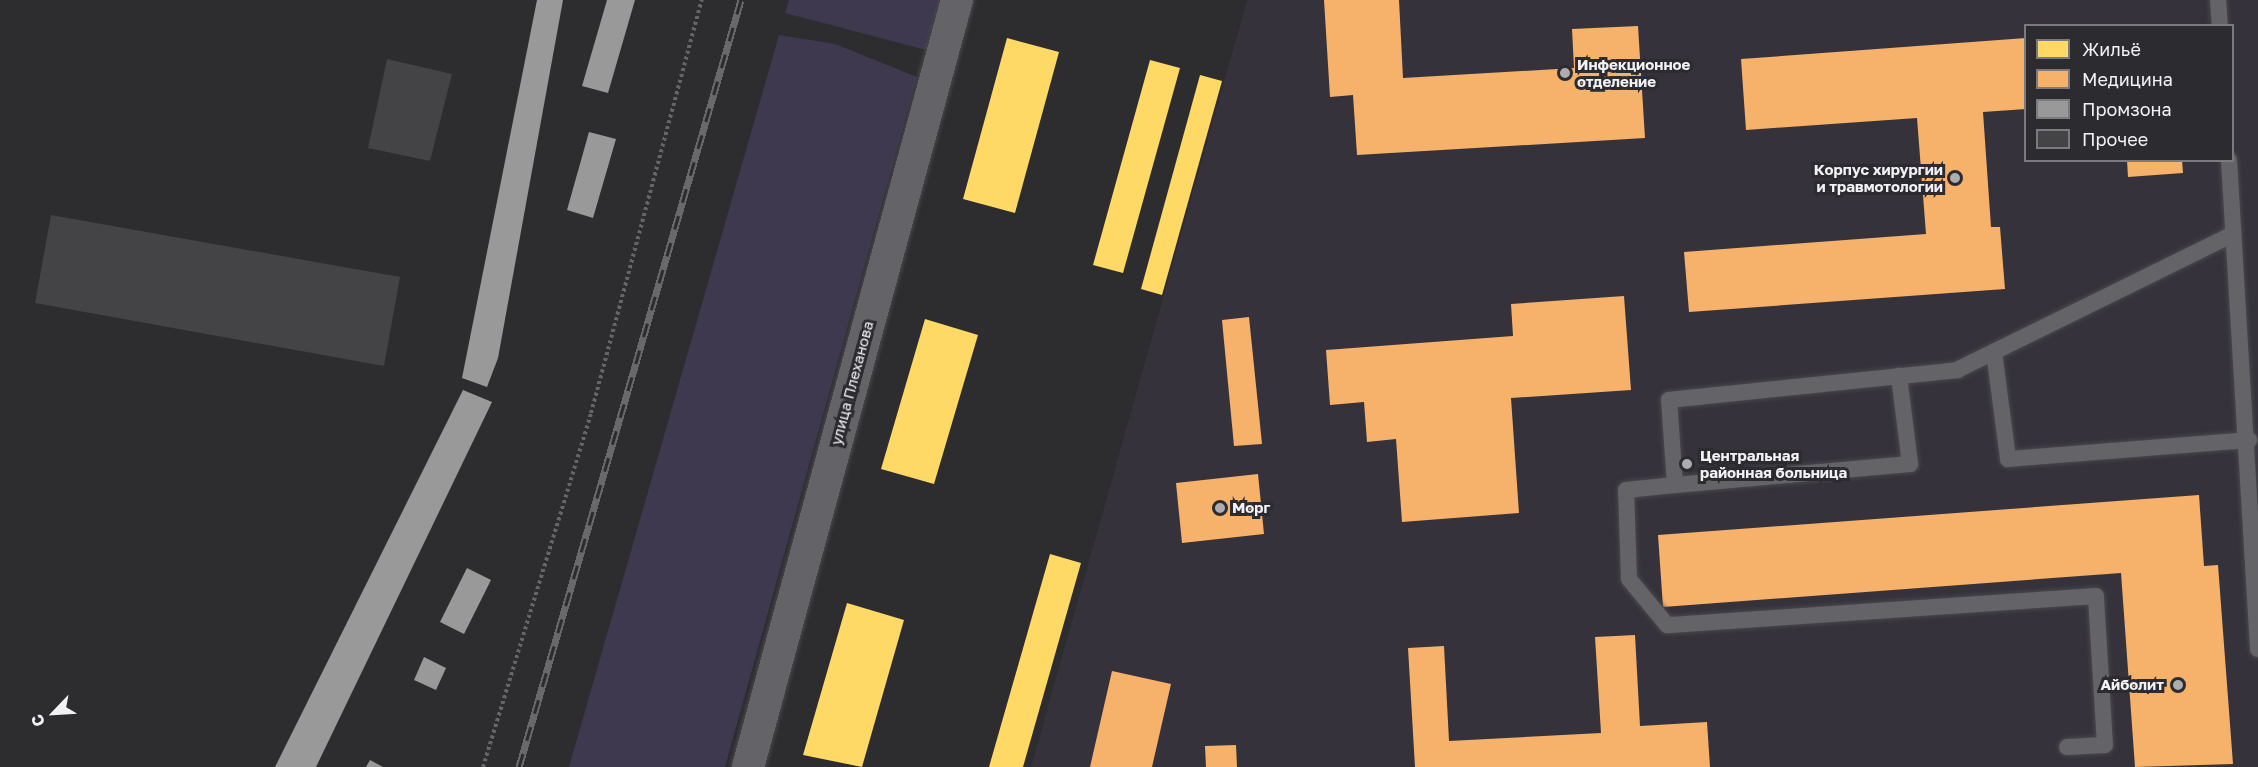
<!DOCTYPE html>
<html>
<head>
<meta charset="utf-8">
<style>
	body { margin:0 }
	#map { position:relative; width:2258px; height:767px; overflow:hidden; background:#2d2c2f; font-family:"Golos Text",sans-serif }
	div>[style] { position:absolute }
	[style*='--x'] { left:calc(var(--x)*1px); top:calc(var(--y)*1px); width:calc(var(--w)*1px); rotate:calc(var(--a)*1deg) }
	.built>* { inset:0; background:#35323c }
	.green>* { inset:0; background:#3e394f }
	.homes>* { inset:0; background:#ffd966 }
	.health>* { inset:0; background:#f6b26b }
	.industry>* { inset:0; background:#999 }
	.building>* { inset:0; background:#444345 }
	.path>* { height:4px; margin-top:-2px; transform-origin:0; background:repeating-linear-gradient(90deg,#666568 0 3px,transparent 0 6px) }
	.roads { filter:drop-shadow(0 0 2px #49484a) drop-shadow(0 0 2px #49484a) }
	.lane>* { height:16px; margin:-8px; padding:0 8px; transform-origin:8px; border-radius:8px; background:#646368 }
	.street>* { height:32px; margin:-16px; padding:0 16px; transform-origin:16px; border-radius:16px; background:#646368 }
	.rail>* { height:7px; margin-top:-3.5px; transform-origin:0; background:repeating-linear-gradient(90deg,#2c2b30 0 14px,#69686b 0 28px); box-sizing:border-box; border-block:2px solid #69686b }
	.dots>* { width:16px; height:16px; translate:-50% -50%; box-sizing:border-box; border:3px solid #2c2b30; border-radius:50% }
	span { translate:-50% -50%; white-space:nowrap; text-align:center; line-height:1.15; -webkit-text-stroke:6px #2c2b30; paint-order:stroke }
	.poi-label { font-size:15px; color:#f2f1f4; font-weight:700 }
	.left { translate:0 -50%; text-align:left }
	.right { translate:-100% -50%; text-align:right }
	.street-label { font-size:15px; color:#f2f1f4 }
	.legend { position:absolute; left:2024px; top:24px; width:210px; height:138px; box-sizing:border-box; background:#2c2b30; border:2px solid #7b7a7e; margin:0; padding:8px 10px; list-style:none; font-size:18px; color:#f2f1f4 }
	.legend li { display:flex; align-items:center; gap:12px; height:30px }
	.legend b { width:30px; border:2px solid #7b7a7e }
	.north { position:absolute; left:24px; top:683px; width:60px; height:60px; -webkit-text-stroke:4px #2c2b30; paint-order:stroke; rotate:245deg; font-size:16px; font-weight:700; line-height:24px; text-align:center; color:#f2f1f4 }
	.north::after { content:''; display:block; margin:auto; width:21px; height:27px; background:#f2f1f4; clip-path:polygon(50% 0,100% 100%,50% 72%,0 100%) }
</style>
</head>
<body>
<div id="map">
	<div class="built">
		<div style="clip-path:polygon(evenodd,1247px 0,2258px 0,2258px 767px,1031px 767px,1247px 0,2026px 26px,2232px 26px,2232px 160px,2026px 160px,2026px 26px)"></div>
	</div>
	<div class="green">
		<div style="clip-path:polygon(789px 0,940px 0,926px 50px,785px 13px)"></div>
		<div style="clip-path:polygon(779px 35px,835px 44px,917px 77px,725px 767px,569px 767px)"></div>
	</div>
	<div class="homes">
		<div style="clip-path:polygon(1007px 38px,1059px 52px,1015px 213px,963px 199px)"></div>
		<div style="clip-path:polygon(1150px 60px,1180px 68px,1123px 273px,1093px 265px)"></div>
		<div style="clip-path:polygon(1200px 75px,1222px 81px,1162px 295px,1141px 289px)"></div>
		<div style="clip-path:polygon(925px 319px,978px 335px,934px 484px,881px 469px)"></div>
		<div style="clip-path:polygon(1050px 554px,1081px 563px,1023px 767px,989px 767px)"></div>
		<div style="clip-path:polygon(847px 603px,904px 620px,862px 767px,803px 755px)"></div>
	</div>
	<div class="health">
		<div style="clip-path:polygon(1324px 0,1399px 0,1403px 78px,1574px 68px,1572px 29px,1638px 26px,1645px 138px,1357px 155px,1353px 95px,1330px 97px)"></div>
		<div style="clip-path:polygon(2026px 38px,2026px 109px,1983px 112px,1991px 227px,2000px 227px,2005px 289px,1689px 312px,1684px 252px,1926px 234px,1917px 118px,1746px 130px,1741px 59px)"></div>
		<div style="clip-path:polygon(2127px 160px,2182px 160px,2183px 173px,2128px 177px)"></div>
		<div style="clip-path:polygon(1624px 296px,1631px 390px,1511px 398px,1519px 513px,1402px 522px,1396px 439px,1367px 442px,1364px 402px,1330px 405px,1326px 350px,1513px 336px,1511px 304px)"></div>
		<div style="clip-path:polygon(1249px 317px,1262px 444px,1234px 446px,1222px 320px)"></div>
		<div style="clip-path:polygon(1258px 474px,1264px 534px,1182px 543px,1176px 483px)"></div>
		<div style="clip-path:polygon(2199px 495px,2204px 566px,2218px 565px,2233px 764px,2135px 767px,2121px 573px,1663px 607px,1658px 535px)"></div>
		<div style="clip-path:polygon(1635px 635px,1640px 726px,1707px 722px,1710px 767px,1415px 767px,1408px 648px,1444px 646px,1449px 741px,1601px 733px,1595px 637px)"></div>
		<div style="clip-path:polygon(1112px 671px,1171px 684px,1152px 767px,1090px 767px)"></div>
		<div style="clip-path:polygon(1236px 745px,1237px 767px,1206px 767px,1205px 746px)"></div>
	</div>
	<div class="industry">
		<div style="clip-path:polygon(537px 0,563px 0,498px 358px,487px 387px,462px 378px)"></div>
		<div style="clip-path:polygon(607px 0,635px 0,608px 93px,582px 86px)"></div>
		<div style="clip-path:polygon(589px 132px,616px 139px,593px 218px,567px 210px)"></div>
		<div style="clip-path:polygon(463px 390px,492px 402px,316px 767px,275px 767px)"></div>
		<div style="clip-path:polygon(467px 568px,491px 580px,464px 634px,440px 622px)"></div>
		<div style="clip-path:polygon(424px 657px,446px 668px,436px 690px,414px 680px)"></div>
		<div style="clip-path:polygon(370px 760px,383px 767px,366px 767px)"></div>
	</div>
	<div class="building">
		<div style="clip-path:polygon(387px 59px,452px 74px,430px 161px,368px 148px)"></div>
		<div style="clip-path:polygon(51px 215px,400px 277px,384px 366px,35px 303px)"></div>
	</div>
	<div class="path">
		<div style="--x:483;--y:767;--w:370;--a:-73"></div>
		<div style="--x:591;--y:413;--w:428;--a:-75"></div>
	</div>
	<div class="roads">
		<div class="lane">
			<div style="--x:2218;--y:0;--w:26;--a:86"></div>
			<div style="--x:2229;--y:160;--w:490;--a:86.6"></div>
			<div style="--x:1994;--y:352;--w:108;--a:82.5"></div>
			<div style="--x:2008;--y:459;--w:242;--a:-4.5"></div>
			<div style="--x:1675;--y:485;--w:236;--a:-5.1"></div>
			<div style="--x:1910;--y:464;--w:89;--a:-97.1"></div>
			<div style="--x:2067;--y:747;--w:38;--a:-3"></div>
			<div style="--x:2105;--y:745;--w:149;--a:-93.5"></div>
			<div style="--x:2096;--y:596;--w:430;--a:176.1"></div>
			<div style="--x:1667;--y:625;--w:60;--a:-129.6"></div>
			<div style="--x:1629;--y:579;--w:89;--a:-91.9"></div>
			<div style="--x:1626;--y:490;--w:49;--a:-5.8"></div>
			<div style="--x:1675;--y:485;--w:85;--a:-94"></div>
			<div style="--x:1669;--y:400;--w:290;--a:-5.9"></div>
			<div style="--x:1957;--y:370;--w:308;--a:-26.2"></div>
		</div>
		<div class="street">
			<div style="--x:748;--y:767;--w:795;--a:-74.76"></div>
		</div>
	</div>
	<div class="rail">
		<div style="--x:519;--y:767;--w:798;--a:-73.86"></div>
	</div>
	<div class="dots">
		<div style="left:1565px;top:73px;background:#adacaf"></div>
		<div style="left:1955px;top:178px;background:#adacaf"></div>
		<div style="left:1687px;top:464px;background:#adacaf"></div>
		<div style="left:1220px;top:508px;background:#adacaf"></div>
		<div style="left:2178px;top:685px;background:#adacaf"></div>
	</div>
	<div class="poi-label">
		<span class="left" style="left:1577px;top:73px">Инфекционное<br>отделение</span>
		<span class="right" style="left:1943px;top:178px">Корпус хирургии<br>и травмотологии</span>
		<span class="left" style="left:1700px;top:464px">Центральная<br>районная больница</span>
		<span class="left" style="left:1232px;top:508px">Морг</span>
		<span class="right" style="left:2164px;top:685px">Айболит</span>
	</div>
	<div class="street-label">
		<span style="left:852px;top:383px;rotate:-75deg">улица Плеханова</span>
	</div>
	<ul class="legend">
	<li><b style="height:16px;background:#ffd966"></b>Жильё</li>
	<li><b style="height:16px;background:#f6b26b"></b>Медицина</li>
	<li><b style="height:16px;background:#999"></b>Промзона</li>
	<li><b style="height:16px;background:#444345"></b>Прочее</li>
	</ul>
	<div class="north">С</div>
</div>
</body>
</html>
